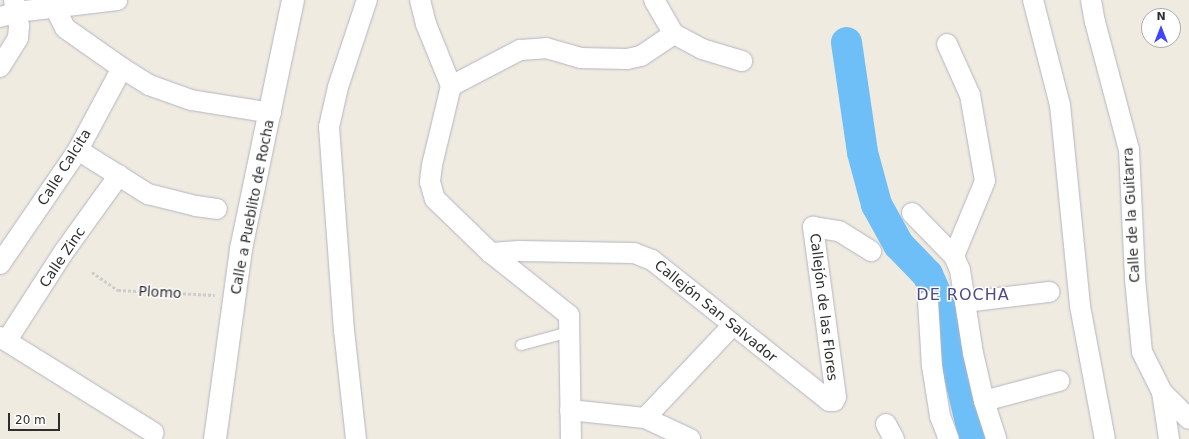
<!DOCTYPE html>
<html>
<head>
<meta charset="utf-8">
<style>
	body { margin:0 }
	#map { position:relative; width:1189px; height:439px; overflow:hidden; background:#f0ebe0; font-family:"DejaVu Sans",sans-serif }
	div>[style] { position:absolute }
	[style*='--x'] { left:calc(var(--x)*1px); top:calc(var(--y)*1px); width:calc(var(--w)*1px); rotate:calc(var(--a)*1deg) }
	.river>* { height:31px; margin:-15.5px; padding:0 15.5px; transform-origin:15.5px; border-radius:15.5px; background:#6ebff7 }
	.path>* { height:2.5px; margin-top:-1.25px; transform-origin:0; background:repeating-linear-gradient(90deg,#cdcdcd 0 3px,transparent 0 5px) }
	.roads { filter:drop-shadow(0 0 1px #b4b4c2) drop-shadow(0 0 1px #b4b4c2) }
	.service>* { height:10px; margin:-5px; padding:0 5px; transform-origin:5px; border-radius:5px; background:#fff }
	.minor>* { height:20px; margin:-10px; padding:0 10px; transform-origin:10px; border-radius:10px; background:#fff }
	.tertiary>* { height:22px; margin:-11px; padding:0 11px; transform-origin:11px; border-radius:11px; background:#fff }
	span { translate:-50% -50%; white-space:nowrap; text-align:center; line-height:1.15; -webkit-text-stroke:3px #fff; paint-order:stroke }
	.street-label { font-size:14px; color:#2e2e2e }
	.quarter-label { font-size:16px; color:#4a4c83; letter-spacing:1px }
	.north { position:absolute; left:1141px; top:8px; width:40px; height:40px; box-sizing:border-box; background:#fff; border:1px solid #ababab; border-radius:50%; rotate:0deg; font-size:11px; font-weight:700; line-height:16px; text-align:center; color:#2e2e2e }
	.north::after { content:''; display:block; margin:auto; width:14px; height:18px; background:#3e46ff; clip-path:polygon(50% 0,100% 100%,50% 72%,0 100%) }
	.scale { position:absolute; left:8px; top:413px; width:52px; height:18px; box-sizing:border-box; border:2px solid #2e2e2e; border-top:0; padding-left:5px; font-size:12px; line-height:14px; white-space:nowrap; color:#2e2e2e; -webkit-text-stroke:3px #fff; paint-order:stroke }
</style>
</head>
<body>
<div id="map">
	<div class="river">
		<div style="--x:846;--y:42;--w:111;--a:81.7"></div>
		<div style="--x:862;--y:152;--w:54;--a:74.9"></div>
		<div style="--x:876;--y:204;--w:46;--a:61.2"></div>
		<div style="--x:898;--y:244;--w:42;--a:46"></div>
		<div style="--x:927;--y:274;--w:42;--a:65.9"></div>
		<div style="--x:944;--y:312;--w:130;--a:76.7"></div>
	</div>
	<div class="path">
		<div style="--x:92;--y:272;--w:32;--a:35"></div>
		<div style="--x:118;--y:290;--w:97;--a:3"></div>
	</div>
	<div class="roads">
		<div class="service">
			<div style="--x:521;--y:345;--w:50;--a:-15.2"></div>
		</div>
		<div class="minor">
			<div style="--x:420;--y:0;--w:25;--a:76"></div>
			<div style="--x:426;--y:24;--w:67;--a:68"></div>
			<div style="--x:451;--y:86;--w:81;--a:103.5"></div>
			<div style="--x:432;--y:165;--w:17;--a:97"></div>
			<div style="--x:430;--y:182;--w:18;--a:74"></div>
			<div style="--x:435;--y:199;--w:78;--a:44"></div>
			<div style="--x:491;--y:253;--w:100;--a:38.5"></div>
			<div style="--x:569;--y:315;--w:124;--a:89.1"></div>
			<div style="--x:654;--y:0;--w:39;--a:60"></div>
			<div style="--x:674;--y:34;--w:32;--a:28"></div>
			<div style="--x:702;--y:49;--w:42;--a:16.7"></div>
			<div style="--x:1033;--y:0;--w:108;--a:75.6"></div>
			<div style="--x:1060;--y:105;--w:202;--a:84.3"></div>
			<div style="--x:1080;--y:306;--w:135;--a:79.4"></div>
			<div style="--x:1091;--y:0;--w:22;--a:80"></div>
			<div style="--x:1095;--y:22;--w:132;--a:75.1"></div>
			<div style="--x:1129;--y:150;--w:129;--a:87.3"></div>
			<div style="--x:1135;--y:279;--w:73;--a:84.5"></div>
			<div style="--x:1142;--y:352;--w:45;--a:63.4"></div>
			<div style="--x:1162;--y:392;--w:38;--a:45"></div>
			<div style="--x:55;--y:8;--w:22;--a:63"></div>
			<div style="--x:65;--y:28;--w:70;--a:35.1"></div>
			<div style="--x:122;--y:68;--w:32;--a:32"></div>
			<div style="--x:149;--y:85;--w:45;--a:19.7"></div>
			<div style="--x:191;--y:100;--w:81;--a:9.2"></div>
			<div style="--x:0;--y:17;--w:18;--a:-16"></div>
			<div style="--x:17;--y:12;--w:101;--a:-6.8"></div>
			<div style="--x:947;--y:44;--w:56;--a:65.7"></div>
			<div style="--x:970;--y:95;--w:87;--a:80.1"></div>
			<div style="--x:985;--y:181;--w:81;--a:112.5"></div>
			<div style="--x:0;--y:67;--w:34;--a:-58"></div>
			<div style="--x:18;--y:38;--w:12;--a:-85"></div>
			<div style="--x:19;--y:26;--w:26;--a:-101"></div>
			<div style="--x:451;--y:86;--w:78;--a:-27.6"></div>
			<div style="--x:520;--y:50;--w:26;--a:-4"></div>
			<div style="--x:546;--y:48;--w:35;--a:16"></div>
			<div style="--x:580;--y:58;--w:47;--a:1.2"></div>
			<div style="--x:627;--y:59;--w:14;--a:-12"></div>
			<div style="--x:641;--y:56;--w:40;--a:-34"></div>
			<div style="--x:78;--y:150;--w:83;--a:32.2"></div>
			<div style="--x:148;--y:194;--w:49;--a:14"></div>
			<div style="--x:196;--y:206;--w:21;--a:8"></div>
			<div style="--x:912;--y:213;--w:60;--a:45.7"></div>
			<div style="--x:954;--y:256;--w:15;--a:67"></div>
			<div style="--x:960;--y:270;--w:84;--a:81.1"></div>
			<div style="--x:973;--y:353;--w:49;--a:77.1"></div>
			<div style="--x:984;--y:401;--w:40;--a:72"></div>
			<div style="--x:491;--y:253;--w:28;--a:-4"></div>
			<div style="--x:519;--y:251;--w:115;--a:1"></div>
			<div style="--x:634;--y:253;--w:19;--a:21"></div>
			<div style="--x:652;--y:260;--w:226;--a:38.5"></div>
			<div style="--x:829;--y:401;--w:5;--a:0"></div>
			<div style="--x:834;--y:401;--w:4;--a:-63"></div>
			<div style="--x:836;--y:397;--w:172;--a:-97.7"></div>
			<div style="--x:813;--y:227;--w:26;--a:9"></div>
			<div style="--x:839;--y:231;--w:38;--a:32"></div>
			<div style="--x:0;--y:264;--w:138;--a:-55.6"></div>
			<div style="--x:78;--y:150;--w:93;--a:-61.8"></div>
			<div style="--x:928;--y:301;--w:65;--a:86.5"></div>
			<div style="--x:932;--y:366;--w:51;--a:80.9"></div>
			<div style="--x:940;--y:416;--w:25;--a:69"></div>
			<div style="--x:965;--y:302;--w:85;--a:-6.8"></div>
			<div style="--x:0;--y:337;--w:181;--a:31.9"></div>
			<div style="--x:7;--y:340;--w:103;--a:-57.2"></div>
			<div style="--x:63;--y:253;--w:96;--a:-54.3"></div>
			<div style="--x:1162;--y:392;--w:48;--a:81.5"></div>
			<div style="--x:984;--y:401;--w:78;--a:-14.9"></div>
			<div style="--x:570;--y:410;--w:75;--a:6.1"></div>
			<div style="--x:645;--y:418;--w:50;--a:25"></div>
			<div style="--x:645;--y:418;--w:128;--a:-46.6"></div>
			<div style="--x:886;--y:424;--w:17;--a:62"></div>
			<div style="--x:356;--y:439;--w:109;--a:-96.3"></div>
			<div style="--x:344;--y:331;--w:205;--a:-94.2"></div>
			<div style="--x:329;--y:127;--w:41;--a:-77.3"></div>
			<div style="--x:338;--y:87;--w:92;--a:-71.6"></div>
		</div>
		<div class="tertiary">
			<div style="--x:215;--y:439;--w:192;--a:-82.2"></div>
			<div style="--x:241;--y:249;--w:254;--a:-78.2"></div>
		</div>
	</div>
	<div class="street-label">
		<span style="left:64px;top:167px;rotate:-58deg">Calle Calcita</span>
		<span style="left:252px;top:207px;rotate:-79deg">Calle a Pueblito de Rocha</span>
		<span style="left:1131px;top:215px;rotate:-93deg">Calle de la Guitarra</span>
		<span style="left:62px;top:257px;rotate:-56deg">Calle Zinc</span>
		<span style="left:160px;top:292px;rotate:3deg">Plomo</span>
		<span style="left:824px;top:307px;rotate:83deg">Callejón de las Flores</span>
		<span style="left:716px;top:311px;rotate:39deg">Callejón San Salvador</span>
	</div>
	<div class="quarter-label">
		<span style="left:963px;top:295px">DE ROCHA</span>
	</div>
	<div class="north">N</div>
	<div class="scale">20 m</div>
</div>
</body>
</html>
